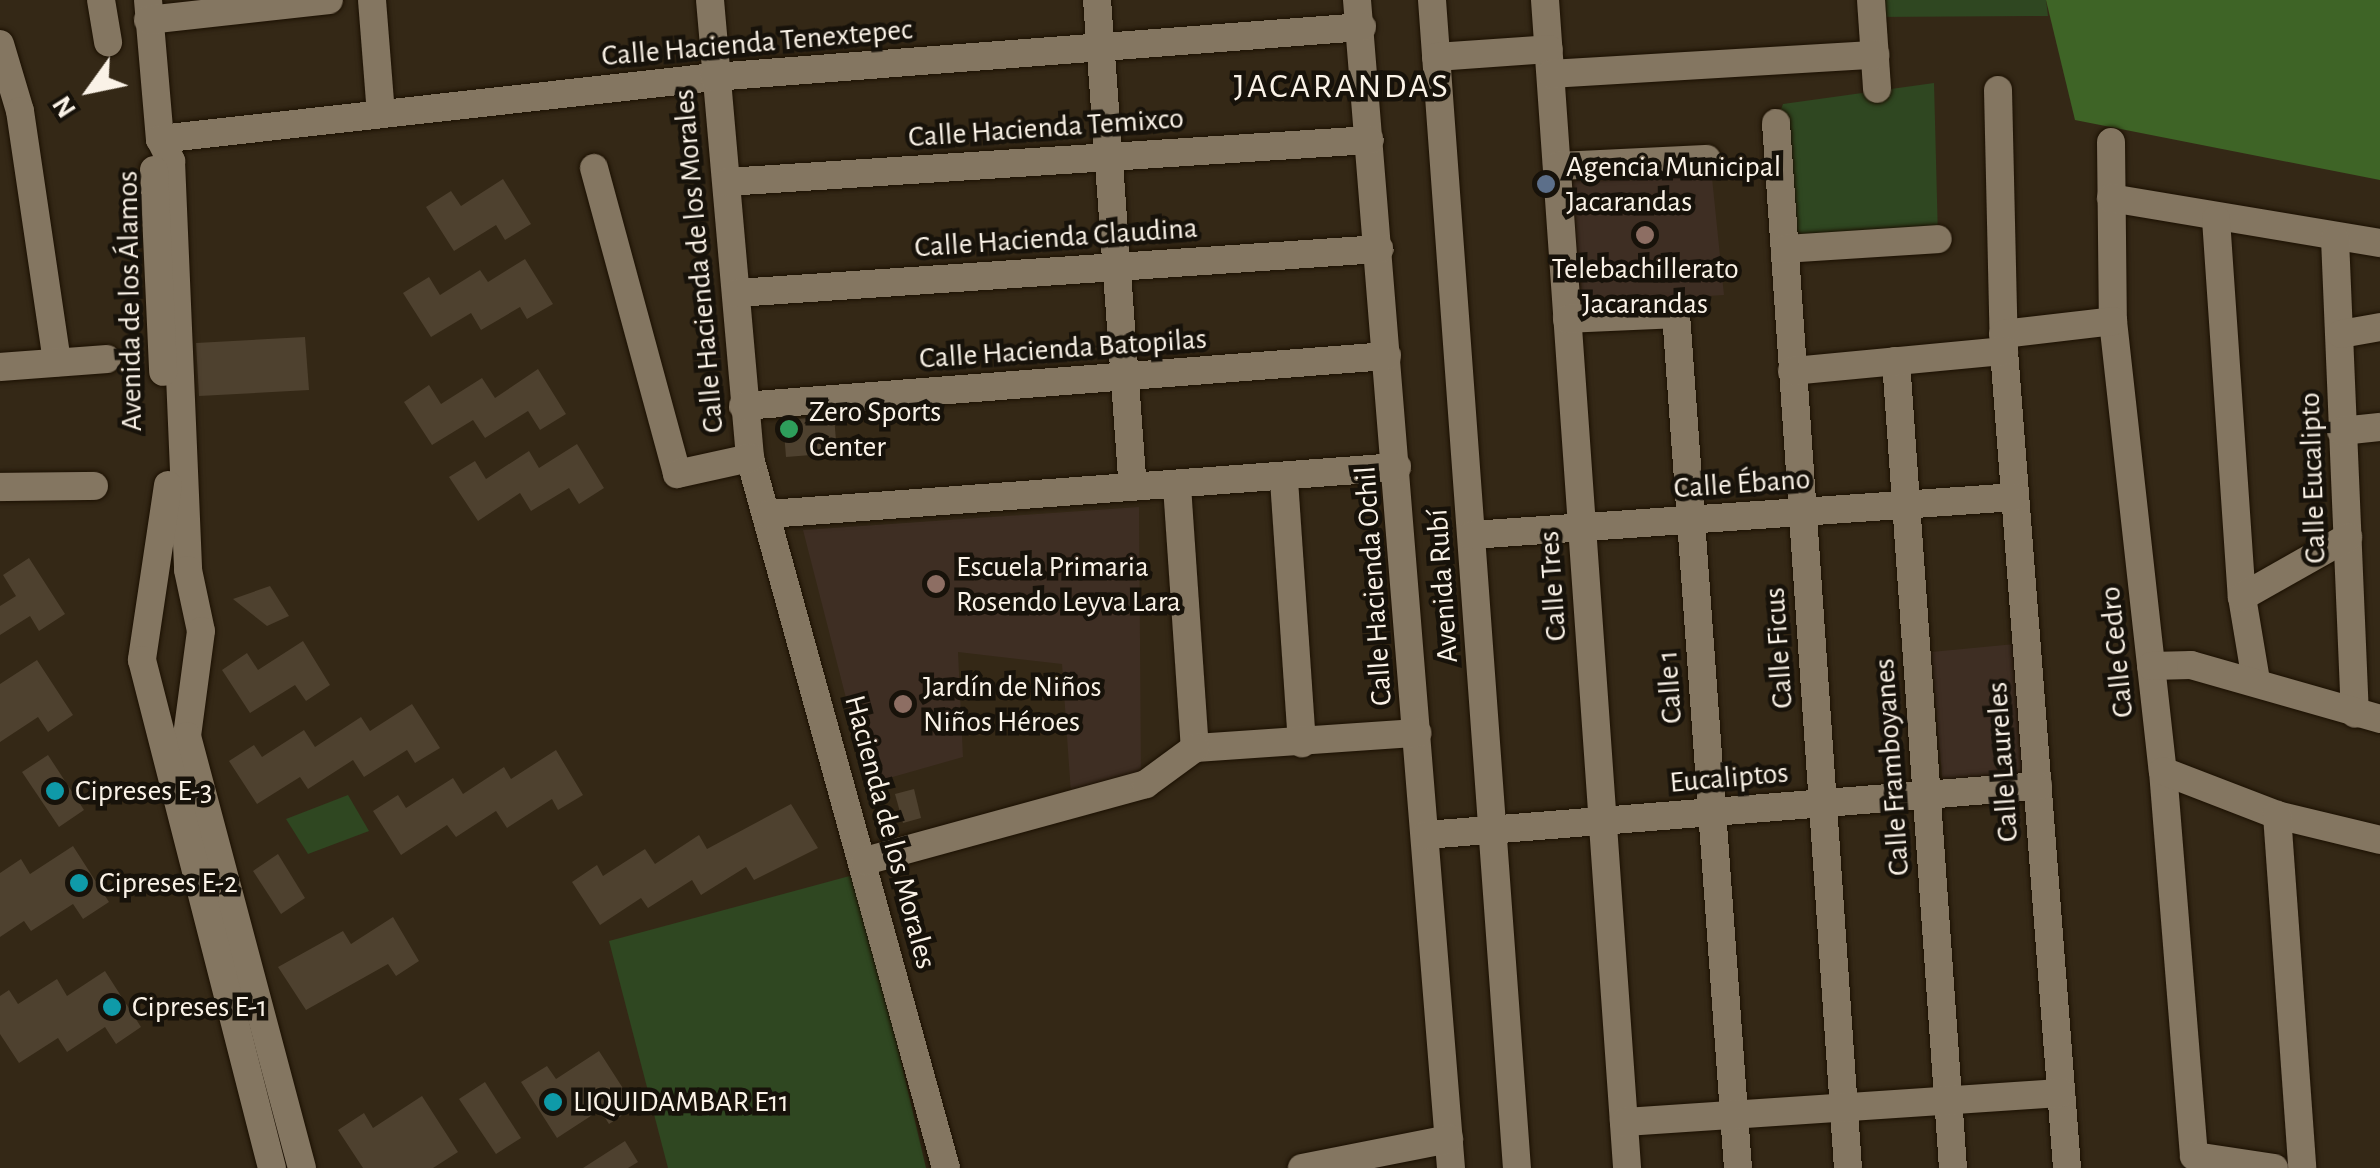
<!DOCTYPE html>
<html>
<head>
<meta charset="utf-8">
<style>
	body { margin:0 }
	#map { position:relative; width:2380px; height:1168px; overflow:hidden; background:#342816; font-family:"Alegreya Sans",sans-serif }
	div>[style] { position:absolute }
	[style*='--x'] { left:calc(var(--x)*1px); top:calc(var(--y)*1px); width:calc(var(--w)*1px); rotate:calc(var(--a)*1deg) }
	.education>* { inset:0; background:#3e2e23 }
	.green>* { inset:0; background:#2f4721 }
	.forest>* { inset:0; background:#3e6426 }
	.building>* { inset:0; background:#4e412f }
	.roads { filter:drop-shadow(0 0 2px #1b1002) drop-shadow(0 0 2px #1b1002) }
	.minor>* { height:28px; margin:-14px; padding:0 14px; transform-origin:14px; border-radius:14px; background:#847661 }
	.dots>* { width:28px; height:28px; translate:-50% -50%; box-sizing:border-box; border:5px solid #17120a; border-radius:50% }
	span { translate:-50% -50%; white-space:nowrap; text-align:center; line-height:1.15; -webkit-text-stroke:9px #17120a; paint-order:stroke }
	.street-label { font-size:30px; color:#faf2e7 }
	.poi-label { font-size:30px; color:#faf2e7 }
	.left { translate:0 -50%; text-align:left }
	.quarter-label { font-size:35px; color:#faf2e7; letter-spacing:2.5px }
	.north { position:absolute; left:40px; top:40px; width:100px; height:100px; -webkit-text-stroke:8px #17120a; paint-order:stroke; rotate:237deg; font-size:28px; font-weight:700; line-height:40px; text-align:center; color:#faf2e7 }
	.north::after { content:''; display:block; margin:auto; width:35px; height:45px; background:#faf2e7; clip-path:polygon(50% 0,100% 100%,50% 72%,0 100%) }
</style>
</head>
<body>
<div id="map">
	<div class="education">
		<div style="clip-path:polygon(1711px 168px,1724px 295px,1578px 304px,1569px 175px)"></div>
		<div style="clip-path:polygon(1139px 507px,1141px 776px,1071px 794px,1062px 664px,958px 652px,963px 757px,868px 784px,803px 530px)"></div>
		<div style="clip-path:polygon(2015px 644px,2026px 781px,1943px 787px,1931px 652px)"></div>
	</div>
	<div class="green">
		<div style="clip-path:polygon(1871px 0,2046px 0,2048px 16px,1872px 17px)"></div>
		<div style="clip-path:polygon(1934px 83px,1938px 239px,1785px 249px,1776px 123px,1783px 104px)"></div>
		<div style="clip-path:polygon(348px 795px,369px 831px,308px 854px,286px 819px)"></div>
		<div style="clip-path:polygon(857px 874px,926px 1168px,668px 1168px,609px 941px)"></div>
	</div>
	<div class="forest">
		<div style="clip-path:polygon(2046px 0,2380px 0,2380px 180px,2075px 120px)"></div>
	</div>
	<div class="building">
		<div style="clip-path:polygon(503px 179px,531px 224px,505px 240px,496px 225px,454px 251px,426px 207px,451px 191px,461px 206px)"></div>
		<div style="clip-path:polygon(525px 259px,553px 304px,527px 319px,520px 307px,481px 330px,471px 313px,431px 337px,403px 293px,429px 277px,440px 295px,480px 270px,488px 282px)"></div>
		<div style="clip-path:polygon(305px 337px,309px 390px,199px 396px,196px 343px)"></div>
		<div style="clip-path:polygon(538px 369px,566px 414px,540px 430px,528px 411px,485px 438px,473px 420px,432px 445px,404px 402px,429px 385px,441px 404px,482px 378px,495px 398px)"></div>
		<div style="clip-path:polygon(834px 416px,837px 453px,786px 457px,783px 420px)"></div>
		<div style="clip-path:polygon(577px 444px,604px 488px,579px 504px,569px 488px,531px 511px,520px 493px,478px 521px,449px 477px,475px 461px,486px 479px,529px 451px,539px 468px)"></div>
		<div style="clip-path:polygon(29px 558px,65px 614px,39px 631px,30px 616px,0 635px,0 606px,16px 596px,3px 575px)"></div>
		<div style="clip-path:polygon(270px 586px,289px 616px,267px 626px,233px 599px)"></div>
		<div style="clip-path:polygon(303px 641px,330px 685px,306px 701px,295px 685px,250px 713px,222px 670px,247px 653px,258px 670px)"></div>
		<div style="clip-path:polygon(37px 660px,73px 715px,48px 732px,38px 717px,0 742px,0 684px)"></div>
		<div style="clip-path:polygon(412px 704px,440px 748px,415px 763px,407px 750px,364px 777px,353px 760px,308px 789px,300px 777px,257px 804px,229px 761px,254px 745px,262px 757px,304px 730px,315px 747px,361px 717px,370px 731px)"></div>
		<div style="clip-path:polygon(556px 750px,583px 795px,558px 810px,552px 799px,507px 828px,496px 811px,456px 837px,447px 825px,401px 855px,373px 811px,398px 795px,406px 808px,453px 778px,463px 794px,504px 767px,511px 779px)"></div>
		<div style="clip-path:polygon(48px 755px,84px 810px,59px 827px,22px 772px)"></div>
		<div style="clip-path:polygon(914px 789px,921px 818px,903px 823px,895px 794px)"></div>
		<div style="clip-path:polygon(791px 804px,818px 848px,754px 880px,746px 867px,701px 895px,692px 880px,648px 908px,641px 898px,600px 925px,572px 882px,597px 865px,603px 876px,645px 849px,655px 864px,699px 835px,707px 849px)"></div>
		<div style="clip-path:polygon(73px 846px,109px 902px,83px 919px,73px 904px,31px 931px,24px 921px,0 937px,0 873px,21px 859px,30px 874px)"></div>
		<div style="clip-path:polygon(278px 854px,305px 898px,281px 914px,253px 871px)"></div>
		<div style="clip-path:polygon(393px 917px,419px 961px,396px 976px,388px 964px,306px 1010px,278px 967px,343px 931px,351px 944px)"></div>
		<div style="clip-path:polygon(105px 971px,141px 1027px,116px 1044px,105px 1027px,67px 1052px,58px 1038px,19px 1063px,0 1034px,0 996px,9px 990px,18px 1004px,57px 979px,67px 996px)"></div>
		<div style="clip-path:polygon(599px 1051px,635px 1107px,609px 1124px,600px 1110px,557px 1138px,521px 1082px,547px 1066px,556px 1079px)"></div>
		<div style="clip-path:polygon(485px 1082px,521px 1138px,496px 1154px,459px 1099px)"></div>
		<div style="clip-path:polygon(422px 1096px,458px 1152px,433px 1168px,363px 1168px,338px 1130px,364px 1113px,373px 1128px)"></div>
		<div style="clip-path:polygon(625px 1141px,638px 1162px,628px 1168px,583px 1168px)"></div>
	</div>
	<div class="roads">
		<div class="minor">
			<div style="--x:101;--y:0;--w:43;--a:80.5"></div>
			<div style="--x:148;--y:0;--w:140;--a:85.1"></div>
			<div style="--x:160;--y:139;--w:25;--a:63"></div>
			<div style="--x:171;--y:161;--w:409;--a:87.6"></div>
			<div style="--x:188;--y:570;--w:62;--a:78"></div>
			<div style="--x:201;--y:631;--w:106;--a:97.6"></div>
			<div style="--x:187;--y:736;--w:447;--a:75.1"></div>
			<div style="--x:372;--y:0;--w:114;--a:85.5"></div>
			<div style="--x:710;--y:0;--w:460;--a:85"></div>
			<div style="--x:750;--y:458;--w:737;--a:74.57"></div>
			<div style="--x:1097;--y:0;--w:488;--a:85.8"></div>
			<div style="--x:1357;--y:0;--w:1172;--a:85.4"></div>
			<div style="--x:1432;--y:0;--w:1171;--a:85.84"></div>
			<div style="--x:1545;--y:0;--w:1171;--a:85.98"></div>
			<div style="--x:1871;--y:0;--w:89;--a:86.1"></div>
			<div style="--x:148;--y:20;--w:182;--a:-6.3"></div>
			<div style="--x:0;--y:44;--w:70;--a:73.4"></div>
			<div style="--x:20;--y:111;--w:254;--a:81.6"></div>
			<div style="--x:1436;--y:57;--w:113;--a:-4"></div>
			<div style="--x:1551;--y:74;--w:325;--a:-3.4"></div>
			<div style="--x:1998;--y:90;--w:261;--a:88.7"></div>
			<div style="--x:2004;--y:351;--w:819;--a:85.59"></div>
			<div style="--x:1776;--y:123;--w:1047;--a:86.06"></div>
			<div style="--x:160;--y:139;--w:557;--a:-6.39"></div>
			<div style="--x:714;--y:77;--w:650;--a:-4.41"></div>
			<div style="--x:2111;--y:142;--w:179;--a:89.4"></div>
			<div style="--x:2113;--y:321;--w:453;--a:83.7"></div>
			<div style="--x:2163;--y:771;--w:386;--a:85.4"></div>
			<div style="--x:2194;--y:1156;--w:81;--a:8.5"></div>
			<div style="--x:1557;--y:166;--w:150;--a:-2.7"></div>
			<div style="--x:594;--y:168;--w:317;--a:74.8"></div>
			<div style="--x:677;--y:474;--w:75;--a:-12.4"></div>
			<div style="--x:154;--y:170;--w:202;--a:87.4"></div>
			<div style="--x:727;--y:182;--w:644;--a:-3.74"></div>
			<div style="--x:2111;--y:198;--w:273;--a:9.5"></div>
			<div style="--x:2216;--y:219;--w:379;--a:86.1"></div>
			<div style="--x:2242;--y:597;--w:85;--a:80.5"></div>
			<div style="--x:2335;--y:239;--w:475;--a:87.6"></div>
			<div style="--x:1785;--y:249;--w:153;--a:-3.7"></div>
			<div style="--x:737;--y:293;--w:644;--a:-3.92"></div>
			<div style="--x:1567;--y:319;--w:109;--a:-2.6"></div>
			<div style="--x:1676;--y:314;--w:856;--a:85.85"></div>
			<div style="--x:2003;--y:334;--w:111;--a:-6.7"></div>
			<div style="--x:2341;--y:334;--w:40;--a:-10"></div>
			<div style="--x:1896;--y:361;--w:809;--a:85.96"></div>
			<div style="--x:0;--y:367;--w:107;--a:-4.3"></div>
			<div style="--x:1792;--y:371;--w:213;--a:-5.4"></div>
			<div style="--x:743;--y:406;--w:646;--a:-4.44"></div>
			<div style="--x:2341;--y:431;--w:39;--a:-6"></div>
			<div style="--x:1284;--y:480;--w:264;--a:86.1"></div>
			<div style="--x:168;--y:485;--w:177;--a:98.5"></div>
			<div style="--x:142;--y:660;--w:524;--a:75.65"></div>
			<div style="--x:1177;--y:486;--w:263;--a:86.1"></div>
			<div style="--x:0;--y:487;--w:94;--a:-0.6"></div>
			<div style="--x:769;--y:514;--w:630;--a:-4.28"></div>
			<div style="--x:1472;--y:535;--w:544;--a:-4"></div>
			<div style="--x:2242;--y:597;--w:122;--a:-29.5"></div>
			<div style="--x:2151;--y:666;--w:40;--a:-1.4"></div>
			<div style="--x:2191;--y:665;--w:197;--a:15.9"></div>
			<div style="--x:1195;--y:748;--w:223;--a:-3.9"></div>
			<div style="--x:2163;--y:771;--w:122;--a:21.1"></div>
			<div style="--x:2277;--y:815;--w:106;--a:13.6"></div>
			<div style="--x:2277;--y:815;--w:354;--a:85.9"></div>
			<div style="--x:1426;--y:835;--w:614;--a:-4.58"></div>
			<div style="--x:865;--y:861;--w:291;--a:-15.3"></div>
			<div style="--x:1146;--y:784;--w:61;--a:-36.3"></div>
			<div style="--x:1624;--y:1122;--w:438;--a:-3.8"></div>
			<div style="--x:1302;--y:1168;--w:150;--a:-11.2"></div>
		</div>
	</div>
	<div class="dots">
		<div style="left:1546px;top:184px;background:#5c6f8a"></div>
		<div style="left:1645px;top:235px;background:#8d6e63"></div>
		<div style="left:789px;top:429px;background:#2e9e5b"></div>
		<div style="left:936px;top:584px;background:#8d6e63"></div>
		<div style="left:903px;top:704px;background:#8d6e63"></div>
		<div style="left:55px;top:791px;background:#0f9aa8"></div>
		<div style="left:79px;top:883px;background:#0f9aa8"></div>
		<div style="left:112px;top:1007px;background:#0f9aa8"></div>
		<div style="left:553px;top:1102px;background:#0f9aa8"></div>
	</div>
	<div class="street-label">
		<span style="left:757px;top:43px;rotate:-5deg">Calle Hacienda Tenextepec</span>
		<span style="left:1046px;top:128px;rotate:-4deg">Calle Hacienda Temixco</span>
		<span style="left:1056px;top:238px;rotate:-4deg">Calle Hacienda Claudina</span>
		<span style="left:699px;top:261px;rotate:-95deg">Calle Hacienda de los Morales</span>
		<span style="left:130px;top:301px;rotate:-91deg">Avenida de los Álamos</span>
		<span style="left:1063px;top:349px;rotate:-4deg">Calle Hacienda Batopilas</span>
		<span style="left:2313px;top:478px;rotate:-92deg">Calle Eucalipto</span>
		<span style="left:1742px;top:484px;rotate:-4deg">Calle Ébano</span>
		<span style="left:1374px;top:586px;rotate:-94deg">Calle Hacienda Ochil</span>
		<span style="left:1443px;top:586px;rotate:-94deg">Avenida Rubí</span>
		<span style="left:1553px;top:586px;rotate:-94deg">Calle Tres</span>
		<span style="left:1779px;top:648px;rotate:-94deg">Calle Ficus</span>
		<span style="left:2117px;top:652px;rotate:-96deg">Calle Cedro</span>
		<span style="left:1670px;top:687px;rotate:-94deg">Calle 1</span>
		<span style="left:2003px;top:762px;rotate:-94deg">Calle Laureles</span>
		<span style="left:1892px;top:767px;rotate:-94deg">Calle Framboyanes</span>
		<span style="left:1729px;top:778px;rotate:-5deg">Eucaliptos</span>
		<span style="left:890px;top:832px;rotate:75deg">Hacienda de los Morales</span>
	</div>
	<div class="poi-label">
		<span class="left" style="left:1566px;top:184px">Agencia Municipal<br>Jacarandas</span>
		<span style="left:1645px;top:286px">Telebachillerato<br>Jacarandas</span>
		<span class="left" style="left:809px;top:429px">Zero Sports<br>Center</span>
		<span class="left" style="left:956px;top:584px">Escuela Primaria<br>Rosendo Leyva Lara</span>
		<span class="left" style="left:923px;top:704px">Jardín de Niños<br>Niños Héroes</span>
		<span class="left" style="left:75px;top:791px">Cipreses E-3</span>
		<span class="left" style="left:99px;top:883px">Cipreses E-2</span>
		<span class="left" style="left:132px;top:1007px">Cipreses E-1</span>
		<span class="left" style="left:573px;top:1102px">LIQUIDAMBAR E11</span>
	</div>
	<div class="quarter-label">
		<span style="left:1342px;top:87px">JACARANDAS</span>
	</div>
	<div class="north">N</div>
</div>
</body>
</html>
